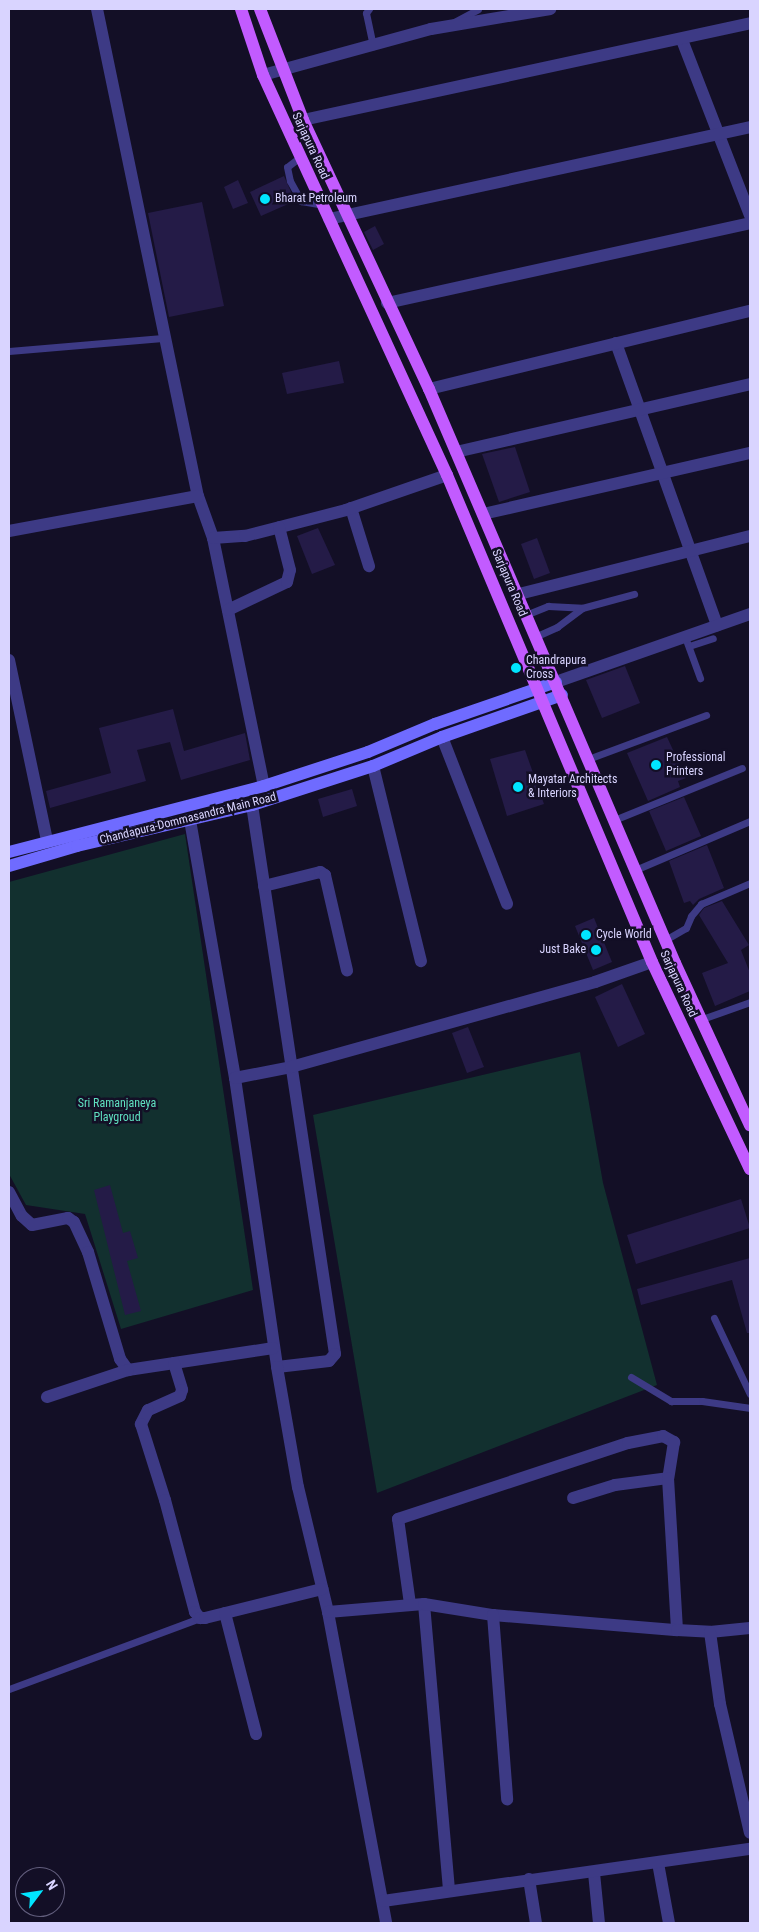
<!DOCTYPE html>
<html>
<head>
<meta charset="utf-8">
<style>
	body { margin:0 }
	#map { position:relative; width:759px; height:1932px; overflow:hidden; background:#130f26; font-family:"Roboto Condensed",sans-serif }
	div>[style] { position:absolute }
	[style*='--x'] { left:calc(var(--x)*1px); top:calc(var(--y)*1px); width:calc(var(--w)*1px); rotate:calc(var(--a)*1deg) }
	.green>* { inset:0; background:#12302f }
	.building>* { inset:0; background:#241b47 }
	.service>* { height:7px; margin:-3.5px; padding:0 3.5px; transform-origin:3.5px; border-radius:3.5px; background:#3d3a85 }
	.minor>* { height:12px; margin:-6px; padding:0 6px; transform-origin:6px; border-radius:6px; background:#3d3a85 }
	.tertiary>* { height:12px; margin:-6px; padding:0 6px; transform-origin:6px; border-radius:6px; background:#3d3a85 }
	.secondary>* { height:12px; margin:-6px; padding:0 6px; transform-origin:6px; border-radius:6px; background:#6f6bff }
	.primary>* { height:12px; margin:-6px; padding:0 6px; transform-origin:6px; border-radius:6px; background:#c25bff }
	.dots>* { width:14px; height:14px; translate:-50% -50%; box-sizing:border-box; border:2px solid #130f26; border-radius:50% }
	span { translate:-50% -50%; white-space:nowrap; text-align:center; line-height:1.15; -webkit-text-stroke:5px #130f26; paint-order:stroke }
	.street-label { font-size:12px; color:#d9d4ff }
	.poi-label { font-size:12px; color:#d9d4ff }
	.left { translate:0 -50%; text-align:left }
	.right { translate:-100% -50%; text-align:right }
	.park-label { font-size:12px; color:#5fe0c0 }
	.frame { position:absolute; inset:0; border:10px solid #d9d4ff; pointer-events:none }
	.north { position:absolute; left:15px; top:1867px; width:50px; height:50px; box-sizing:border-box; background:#130f26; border:1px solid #625e7d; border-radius:50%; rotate:59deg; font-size:14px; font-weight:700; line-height:20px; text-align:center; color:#d9d4ff }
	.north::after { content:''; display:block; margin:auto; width:18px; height:22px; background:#00e5ff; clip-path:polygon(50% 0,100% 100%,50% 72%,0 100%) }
</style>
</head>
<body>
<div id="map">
	<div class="green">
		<div style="clip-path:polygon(185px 834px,253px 1290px,121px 1329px,85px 1214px,26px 1205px,9px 1174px,9px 882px)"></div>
		<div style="clip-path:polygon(580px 1052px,603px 1183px,657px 1385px,377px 1493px,313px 1115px)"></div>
	</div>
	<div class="building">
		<div style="clip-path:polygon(284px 176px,295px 201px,261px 216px,250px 192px)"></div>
		<div style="clip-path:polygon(238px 180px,248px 203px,233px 209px,224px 187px)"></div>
		<div style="clip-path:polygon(202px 202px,224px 306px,169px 317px,148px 213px)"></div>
		<div style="clip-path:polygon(375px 226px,384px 244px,373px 250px,364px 232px)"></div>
		<div style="clip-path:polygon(339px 361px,344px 383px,287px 394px,282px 373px)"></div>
		<div style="clip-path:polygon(515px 447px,530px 492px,499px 502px,482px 454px)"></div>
		<div style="clip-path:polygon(318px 528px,335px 565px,312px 574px,297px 536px)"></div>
		<div style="clip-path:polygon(537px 538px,550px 573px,534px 579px,521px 544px)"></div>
		<div style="clip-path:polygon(625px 666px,640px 703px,602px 718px,586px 680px)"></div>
		<div style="clip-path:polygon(173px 709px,184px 751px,245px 733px,250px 760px,181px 780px,170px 742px,137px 750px,146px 781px,50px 808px,46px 791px,111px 773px,99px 728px)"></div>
		<div style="clip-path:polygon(667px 737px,686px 778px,678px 781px,680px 787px,648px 801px,627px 753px)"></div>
		<div style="clip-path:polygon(525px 750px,544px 804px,507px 816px,490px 759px)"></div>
		<div style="clip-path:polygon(352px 789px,357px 806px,323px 817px,318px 799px)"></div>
		<div style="clip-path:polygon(684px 797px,701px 836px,666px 851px,649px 811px)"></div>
		<div style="clip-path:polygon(707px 845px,724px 888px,699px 899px,693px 905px,690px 901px,684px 903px,669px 861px)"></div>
		<div style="clip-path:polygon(722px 901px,749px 945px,741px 950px,750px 973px,750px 991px,715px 1006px,702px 973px,728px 963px,699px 915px,704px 908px)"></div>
		<div style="clip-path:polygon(594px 918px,612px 962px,593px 970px,575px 926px)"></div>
		<div style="clip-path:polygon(622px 984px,645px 1034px,618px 1047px,595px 997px)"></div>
		<div style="clip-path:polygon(468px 1027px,484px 1067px,467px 1073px,452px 1033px)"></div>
		<div style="clip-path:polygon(110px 1185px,123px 1233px,130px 1231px,138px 1258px,127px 1261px,141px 1311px,125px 1315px,94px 1190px)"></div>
		<div style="clip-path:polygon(741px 1199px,750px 1228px,636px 1264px,627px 1235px)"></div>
		<div style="clip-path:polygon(750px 1258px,750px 1333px,747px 1333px,732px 1280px,641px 1305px,637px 1289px)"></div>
	</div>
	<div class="service">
		<div style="--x:369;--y:9;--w:5;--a:127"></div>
		<div style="--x:366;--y:13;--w:34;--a:78"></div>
		<div style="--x:454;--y:22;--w:27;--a:-28"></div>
		<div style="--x:300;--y:157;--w:16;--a:142"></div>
		<div style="--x:287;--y:167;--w:14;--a:78"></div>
		<div style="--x:290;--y:181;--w:23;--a:61"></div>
		<div style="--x:301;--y:201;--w:22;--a:10"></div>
		<div style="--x:9;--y:351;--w:157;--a:-4.8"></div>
		<div style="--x:528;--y:614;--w:22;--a:-22"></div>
		<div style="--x:548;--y:606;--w:34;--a:3"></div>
		<div style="--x:537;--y:636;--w:22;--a:-24"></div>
		<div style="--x:557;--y:627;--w:31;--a:-37"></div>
		<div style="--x:582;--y:608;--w:54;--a:-15.1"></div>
		<div style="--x:685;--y:637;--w:44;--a:69.9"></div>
		<div style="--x:689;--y:646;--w:25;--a:-18"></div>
		<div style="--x:588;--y:759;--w:126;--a:-20.4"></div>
		<div style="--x:614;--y:820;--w:138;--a:-22.1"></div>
		<div style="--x:635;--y:870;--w:125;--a:-23.1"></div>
		<div style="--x:665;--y:940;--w:24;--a:-30"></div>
		<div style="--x:686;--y:928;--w:13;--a:-67"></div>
		<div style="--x:691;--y:916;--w:16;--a:-50"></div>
		<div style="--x:701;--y:904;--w:53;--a:-23.2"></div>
		<div style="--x:702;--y:1019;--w:51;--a:-19.5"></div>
		<div style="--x:714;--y:1318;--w:84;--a:64.7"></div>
		<div style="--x:631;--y:1377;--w:47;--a:31"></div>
		<div style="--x:671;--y:1401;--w:31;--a:0"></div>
		<div style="--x:702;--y:1401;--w:49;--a:8.3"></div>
		<div style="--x:9;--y:1689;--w:204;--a:-20.4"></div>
	</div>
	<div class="minor">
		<div style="--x:97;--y:9;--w:497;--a:78.3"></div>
		<div style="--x:198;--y:496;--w:45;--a:70.3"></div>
		<div style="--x:213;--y:538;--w:253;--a:78.4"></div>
		<div style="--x:682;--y:40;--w:188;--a:68.8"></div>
		<div style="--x:263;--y:75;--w:174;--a:-15.3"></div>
		<div style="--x:431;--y:29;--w:121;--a:-9.5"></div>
		<div style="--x:303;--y:120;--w:457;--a:-12.2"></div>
		<div style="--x:329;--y:219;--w:431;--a:-12.3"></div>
		<div style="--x:387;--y:303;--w:372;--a:-12.4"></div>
		<div style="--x:616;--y:343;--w:300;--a:70.3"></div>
		<div style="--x:429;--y:389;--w:330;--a:-13.7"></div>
		<div style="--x:456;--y:452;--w:302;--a:-13"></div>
		<div style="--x:351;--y:508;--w:61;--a:72.8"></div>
		<div style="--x:483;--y:514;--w:274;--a:-12.9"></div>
		<div style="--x:9;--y:531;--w:192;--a:-10.5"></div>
		<div style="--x:213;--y:538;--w:32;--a:-4"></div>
		<div style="--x:245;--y:536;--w:104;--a:-14.4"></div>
		<div style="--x:346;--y:510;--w:107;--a:-19.1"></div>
		<div style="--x:519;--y:594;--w:238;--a:-14.1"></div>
		<div style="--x:228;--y:610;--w:65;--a:-25.4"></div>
		<div style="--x:287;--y:582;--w:12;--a:-76"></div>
		<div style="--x:290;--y:570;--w:44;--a:-104.3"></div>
		<div style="--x:9;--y:660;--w:185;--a:78.1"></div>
		<div style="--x:442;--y:737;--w:179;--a:68.7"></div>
		<div style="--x:373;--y:766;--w:201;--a:76.2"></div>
		<div style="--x:252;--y:805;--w:555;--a:81.4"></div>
		<div style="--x:335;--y:1354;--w:9;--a:131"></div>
		<div style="--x:329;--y:1361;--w:52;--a:173.4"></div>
		<div style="--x:190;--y:820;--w:262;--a:80.1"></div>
		<div style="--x:235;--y:1078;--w:292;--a:81.7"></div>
		<div style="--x:277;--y:1367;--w:122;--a:80.1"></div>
		<div style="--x:298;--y:1487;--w:129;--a:76.5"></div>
		<div style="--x:328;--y:1612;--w:316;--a:79.4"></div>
		<div style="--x:264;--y:886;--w:58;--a:-14"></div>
		<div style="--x:320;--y:872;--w:6;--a:31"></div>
		<div style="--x:325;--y:875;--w:98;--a:77"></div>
		<div style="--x:235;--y:1078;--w:57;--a:-11.1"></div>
		<div style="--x:291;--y:1067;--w:316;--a:-15.6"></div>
		<div style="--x:595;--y:982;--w:60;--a:-19.3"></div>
		<div style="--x:9;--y:1192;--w:27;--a:62"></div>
		<div style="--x:22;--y:1216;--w:13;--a:42"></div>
		<div style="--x:32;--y:1225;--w:37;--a:-11"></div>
		<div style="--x:68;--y:1218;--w:7;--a:34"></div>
		<div style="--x:74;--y:1222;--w:33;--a:65"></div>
		<div style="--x:88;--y:1252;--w:112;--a:73.3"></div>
		<div style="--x:120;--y:1359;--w:14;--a:54"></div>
		<div style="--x:128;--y:1370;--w:147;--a:-8.6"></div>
		<div style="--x:174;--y:1363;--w:28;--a:73"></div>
		<div style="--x:182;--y:1390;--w:6;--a:108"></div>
		<div style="--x:180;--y:1396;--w:35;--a:156"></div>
		<div style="--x:148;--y:1410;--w:16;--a:117"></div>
		<div style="--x:141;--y:1424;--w:80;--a:72.5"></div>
		<div style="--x:165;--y:1500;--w:116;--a:75"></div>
		<div style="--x:195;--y:1612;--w:8;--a:50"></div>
		<div style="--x:200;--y:1618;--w:5;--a:0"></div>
		<div style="--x:205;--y:1618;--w:121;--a:-13.9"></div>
		<div style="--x:47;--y:1397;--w:85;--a:-18.4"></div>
		<div style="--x:573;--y:1498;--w:44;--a:-17.2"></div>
		<div style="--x:615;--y:1485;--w:53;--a:-7.5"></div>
		<div style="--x:410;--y:1604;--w:86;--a:-98"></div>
		<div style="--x:398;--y:1519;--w:242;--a:-18.3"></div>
		<div style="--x:628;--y:1443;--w:36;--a:-11"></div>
		<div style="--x:663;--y:1436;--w:13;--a:29"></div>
		<div style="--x:674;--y:1442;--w:36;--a:99"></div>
		<div style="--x:668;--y:1478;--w:152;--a:86.6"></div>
		<div style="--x:424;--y:1604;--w:288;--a:85"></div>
		<div style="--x:328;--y:1612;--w:96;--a:-4.8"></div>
		<div style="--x:424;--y:1604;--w:70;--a:9.1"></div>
		<div style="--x:493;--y:1615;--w:185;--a:4.7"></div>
		<div style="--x:677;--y:1630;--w:33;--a:3"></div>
		<div style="--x:710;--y:1632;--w:40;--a:-5.7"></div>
		<div style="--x:225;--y:1613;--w:125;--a:75.6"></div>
		<div style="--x:493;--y:1615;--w:185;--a:85.6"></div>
		<div style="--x:710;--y:1632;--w:73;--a:82.1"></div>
		<div style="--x:720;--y:1704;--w:132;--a:76.9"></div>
		<div style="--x:658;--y:1863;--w:61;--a:79.6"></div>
		<div style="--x:594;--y:1873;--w:50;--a:84.3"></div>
		<div style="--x:529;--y:1879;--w:45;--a:81"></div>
		<div style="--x:383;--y:1901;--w:371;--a:-8.1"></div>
	</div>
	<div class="tertiary">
		<div style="--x:556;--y:682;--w:206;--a:-19.3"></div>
	</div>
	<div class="secondary">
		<div style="--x:9;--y:852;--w:263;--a:-14.5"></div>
		<div style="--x:264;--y:786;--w:109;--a:-18.1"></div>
		<div style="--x:368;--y:752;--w:73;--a:-22.7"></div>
		<div style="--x:435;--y:724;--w:128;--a:-19.1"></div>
		<div style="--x:9;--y:866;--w:71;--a:-16.4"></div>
		<div style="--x:77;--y:846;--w:180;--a:-13.2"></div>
		<div style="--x:252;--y:805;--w:127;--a:-17.9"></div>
		<div style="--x:373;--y:766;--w:75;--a:-22.8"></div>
		<div style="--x:442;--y:737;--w:127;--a:-19.3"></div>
	</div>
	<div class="primary">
		<div style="--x:241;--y:9;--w:70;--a:71.6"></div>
		<div style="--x:263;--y:75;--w:440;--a:65.3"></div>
		<div style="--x:447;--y:475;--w:528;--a:67.17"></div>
		<div style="--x:652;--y:962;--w:229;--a:64.7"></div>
		<div style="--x:260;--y:9;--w:119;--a:68.8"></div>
		<div style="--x:303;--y:120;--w:297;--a:64.9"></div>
		<div style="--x:429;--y:389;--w:624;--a:66.8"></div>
		<div style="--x:675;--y:963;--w:179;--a:65.2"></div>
	</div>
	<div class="dots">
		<div style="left:265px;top:199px;background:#00e5ff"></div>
		<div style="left:516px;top:668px;background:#00e5ff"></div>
		<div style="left:656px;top:765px;background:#00e5ff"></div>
		<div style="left:518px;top:787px;background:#00e5ff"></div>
		<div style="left:586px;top:935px;background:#00e5ff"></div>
		<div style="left:596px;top:950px;background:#00e5ff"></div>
	</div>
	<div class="street-label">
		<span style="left:310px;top:146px;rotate:65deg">Sarjapura Road</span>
		<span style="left:509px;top:583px;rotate:67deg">Sarjapura Road</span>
		<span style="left:188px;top:819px;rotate:-14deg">Chandapura-Dommasandra Main Road</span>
		<span style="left:678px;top:984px;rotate:65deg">Sarjapura Road</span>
	</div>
	<div class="poi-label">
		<span class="left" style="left:275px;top:199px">Bharat Petroleum</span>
		<span class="left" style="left:526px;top:668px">Chandrapura<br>Cross</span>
		<span class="left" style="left:666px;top:765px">Professional<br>Printers</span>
		<span class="left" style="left:528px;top:787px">Mayatar Architects<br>&amp; Interiors</span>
		<span class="left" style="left:596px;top:935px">Cycle World</span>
		<span class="right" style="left:586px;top:950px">Just Bake</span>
	</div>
	<div class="park-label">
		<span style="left:117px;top:1111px">Sri Ramanjaneya<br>Playgroud</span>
	</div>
	<div class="frame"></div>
	<div class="north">N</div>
</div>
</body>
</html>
